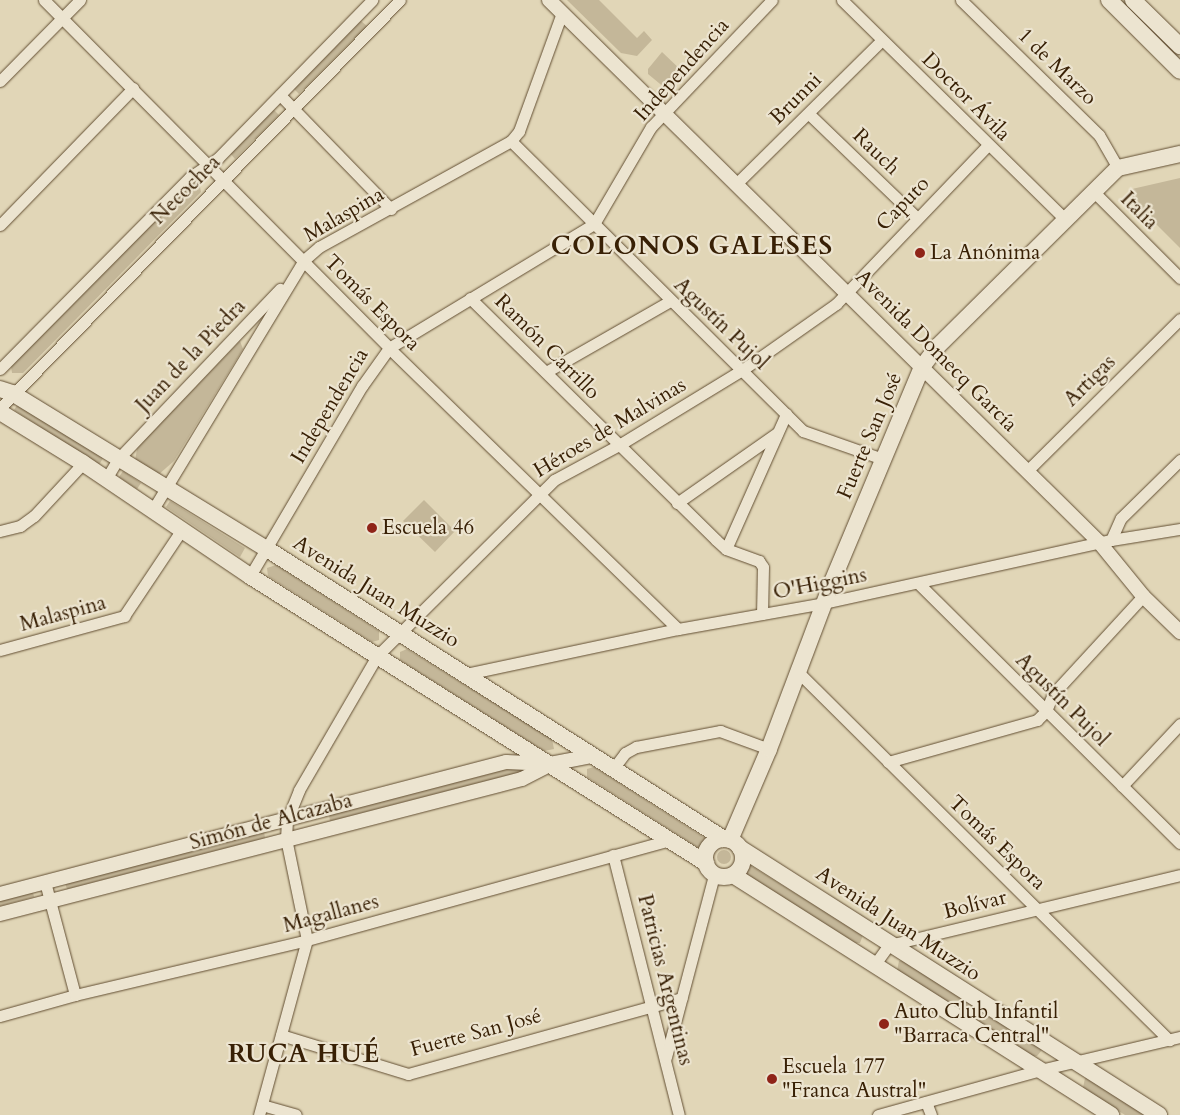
<!DOCTYPE html>
<html>
<head>
<meta charset="utf-8">
<style>
	body { margin:0 }
	#map { position:relative; width:1180px; height:1115px; overflow:hidden; background:#e1d6b7; font-family:Cardo,serif }
	div>[style] { position:absolute }
	[style*='--x'] { left:calc(var(--x)*1px); top:calc(var(--y)*1px); width:calc(var(--w)*1px); rotate:calc(var(--a)*1deg) }
	.green>* { inset:0; background:#c4b799 }
	.round { border-radius:50% }
	.roads { filter:drop-shadow(0 0 1px #624e32) drop-shadow(0 0 1px #624e32) }
	.minor>* { height:11px; margin:-5.5px; padding:0 5.5px; transform-origin:5.5px; border-radius:5.5px; background:#ece4d0 }
	.tertiary>* { height:14px; margin:-7px; padding:0 7px; transform-origin:7px; border-radius:7px; background:#ece4d0 }
	.secondary>* { height:16px; margin:-8px; padding:0 8px; transform-origin:8px; border-radius:8px; background:#ece4d0 }
	.secondary>.ring { margin:-8px; padding:0; box-sizing:content-box; background:none; border:16px solid #ece4d0; border-radius:50% }
	.dots>* { width:14px; height:14px; translate:-50% -50%; box-sizing:border-box; border:2px solid #ece4d0; border-radius:50% }
	span { translate:-50% -50%; white-space:nowrap; text-align:center; line-height:1.15; -webkit-text-stroke:4.5px #ece4d0; paint-order:stroke }
	.street-label { font-size:21px; color:#382005 }
	.poi-label { font-size:21px; color:#382005 }
	.left { translate:0 -50%; text-align:left }
	.district-label { font-size:26px; color:#382005; font-weight:700; letter-spacing:1px }
</style>
</head>
<body>
<div id="map">
	<div class="green">
		<div style="clip-path:polygon(567px 0,599px 0,637px 38px,644px 31px,652px 40px,637px 56px,621px 53px)"></div>
		<div style="clip-path:polygon(1118px 0,1123px 0,1180px 57px,1180px 62px)"></div>
		<div style="clip-path:polygon(361px 21px,367px 26px,299px 94px,294px 89px)"></div>
		<div style="clip-path:polygon(662px 52px,683px 72px,665px 88px,648px 74px,648px 69px)"></div>
		<div style="clip-path:polygon(274px 110px,279px 115px,235px 159px,230px 153px)"></div>
		<div style="clip-path:polygon(1180px 178px,1180px 248px,1129px 197px,1132px 189px)"></div>
		<div style="clip-path:polygon(199px 182px,201px 192px,23px 373px,12px 373px,11px 366px,192px 183px)"></div>
		<div style="clip-path:polygon(240px 341px,243px 349px,174px 461px,158px 475px,135px 461px,137px 449px,146px 438px)"></div>
		<div style="clip-path:polygon(18px 404px,103px 458px,99px 465px,14px 410px)"></div>
		<div style="clip-path:polygon(123px 471px,141px 483px,137px 489px,119px 477px)"></div>
		<div style="clip-path:polygon(424px 500px,455px 531px,435px 552px,403px 521px)"></div>
		<div style="clip-path:polygon(170px 501px,245px 548px,240px 557px,166px 507px)"></div>
		<div style="clip-path:polygon(276px 565px,379px 631px,379px 640px,372px 642px,268px 576px,267px 568px)"></div>
		<div style="clip-path:polygon(407px 649px,552px 739px,554px 749px,544px 751px,400px 660px,400px 652px)"></div>
		<div style="clip-path:polygon(520px 766px,521px 772px,330px 821px,329px 815px)"></div>
		<div style="clip-path:polygon(594px 767px,708px 840px,702px 850px,587px 777px,587px 769px)"></div>
		<div style="clip-path:polygon(264px 832px,265px 838px,67px 889px,65px 883px)"></div>
		<div class="round" style="left:717px;top:850px;width:14px;height:14px"></div>
		<div style="clip-path:polygon(748px 864px,863px 935px,860px 943px,854px 943px,742px 875px)"></div>
		<div style="clip-path:polygon(33px 892px,34px 897px,0 906px,0 900px)"></div>
		<div style="clip-path:polygon(904px 960px,1040px 1046px,1042px 1050px,1037px 1056px,1031px 1056px,897px 971px,899px 961px)"></div>
		<div style="clip-path:polygon(1090px 1077px,1149px 1115px,1125px 1115px,1083px 1088px,1085px 1078px)"></div>
	</div>
	<div class="roads">
		<div class="minor">
			<div style="--x:44;--y:0;--w:490;--a:45.2"></div>
			<div style="--x:389;--y:348;--w:403;--a:44.2"></div>
			<div style="--x:842;--y:0;--w:311;--a:44.5"></div>
			<div style="--x:961;--y:0;--w:193;--a:44.4"></div>
			<div style="--x:1099;--y:135;--w:38;--a:60"></div>
			<div style="--x:0;--y:81;--w:114;--a:-45.4"></div>
			<div style="--x:280;--y:95;--w:159;--a:45.8"></div>
			<div style="--x:809;--y:114;--w:149;--a:43.9"></div>
			<div style="--x:511;--y:141;--w:412;--a:44.8"></div>
			<div style="--x:803;--y:431;--w:85;--a:19.3"></div>
			<div style="--x:736;--y:184;--w:205;--a:-44.6"></div>
			<div style="--x:1093;--y:191;--w:123;--a:45"></div>
			<div style="--x:0;--y:225;--w:191;--a:-45.8"></div>
			<div style="--x:470;--y:298;--w:345;--a:44.5"></div>
			<div style="--x:716;--y:540;--w:13;--a:42"></div>
			<div style="--x:726;--y:549;--w:35;--a:20"></div>
			<div style="--x:759;--y:561;--w:7;--a:56"></div>
			<div style="--x:763;--y:567;--w:47;--a:91.2"></div>
			<div style="--x:0;--y:369;--w:270;--a:-45.3"></div>
			<div style="--x:190;--y:177;--w:34;--a:-34"></div>
			<div style="--x:218;--y:158;--w:221;--a:-45.7"></div>
			<div style="--x:546;--y:372;--w:143;--a:-29.8"></div>
			<div style="--x:0;--y:408;--w:571;--a:-45.57"></div>
			<div style="--x:1027;--y:471;--w:216;--a:-44.8"></div>
			<div style="--x:106;--y:479;--w:23;--a:-59"></div>
			<div style="--x:118;--y:459;--w:235;--a:-46.4"></div>
			<div style="--x:677;--y:503;--w:122;--a:-35"></div>
			<div style="--x:152;--y:511;--w:293;--a:-58.8"></div>
			<div style="--x:304;--y:260;--w:20;--a:-41"></div>
			<div style="--x:319;--y:247;--w:219;--a:-28.9"></div>
			<div style="--x:511;--y:141;--w:13;--a:-51"></div>
			<div style="--x:519;--y:131;--w:126;--a:-70"></div>
			<div style="--x:0;--y:531;--w:21;--a:-14"></div>
			<div style="--x:20;--y:526;--w:17;--a:-36"></div>
			<div style="--x:34;--y:516;--w:72;--a:-47.2"></div>
			<div style="--x:1111;--y:540;--w:24;--a:-66"></div>
			<div style="--x:1121;--y:518;--w:83;--a:-44.5"></div>
			<div style="--x:726;--y:549;--w:148;--a:-66"></div>
			<div style="--x:250;--y:576;--w:221;--a:-59.5"></div>
			<div style="--x:362;--y:386;--w:47;--a:-54.6"></div>
			<div style="--x:389;--y:348;--w:240;--a:-31.2"></div>
			<div style="--x:594;--y:224;--w:113;--a:-59.6"></div>
			<div style="--x:651;--y:127;--w:175;--a:-46.4"></div>
			<div style="--x:918;--y:583;--w:369;--a:44.8"></div>
			<div style="--x:0;--y:650;--w:129;--a:-15.3"></div>
			<div style="--x:124;--y:616;--w:102;--a:-56.2"></div>
			<div style="--x:798;--y:672;--w:523;--a:44.77"></div>
			<div style="--x:466;--y:674;--w:217;--a:-12"></div>
			<div style="--x:678;--y:629;--w:148;--a:-10.1"></div>
			<div style="--x:824;--y:603;--w:294;--a:-12.4"></div>
			<div style="--x:1111;--y:540;--w:70;--a:-9.1"></div>
			<div style="--x:888;--y:762;--w:155;--a:-15.7"></div>
			<div style="--x:1037;--y:720;--w:13;--a:-45"></div>
			<div style="--x:1046;--y:711;--w:18;--a:-68"></div>
			<div style="--x:1053;--y:694;--w:133;--a:-47.4"></div>
			<div style="--x:613;--y:769;--w:20;--a:-53"></div>
			<div style="--x:625;--y:753;--w:13;--a:-29"></div>
			<div style="--x:636;--y:747;--w:86;--a:-10.8"></div>
			<div style="--x:720;--y:731;--w:52;--a:20.2"></div>
			<div style="--x:1122;--y:786;--w:85;--a:-46.9"></div>
			<div style="--x:613;--y:855;--w:268;--a:75.8"></div>
			<div style="--x:45;--y:882;--w:117;--a:75.1"></div>
			<div style="--x:875;--y:964;--w:24;--a:-54"></div>
			<div style="--x:889;--y:945;--w:299;--a:-13.5"></div>
			<div style="--x:0;--y:1016;--w:78;--a:-15.6"></div>
			<div style="--x:75;--y:995;--w:238;--a:-13.3"></div>
			<div style="--x:307;--y:940;--w:377;--a:-15.4"></div>
			<div style="--x:281;--y:1035;--w:133;--a:17.1"></div>
			<div style="--x:408;--y:1074;--w:284;--a:-15.5"></div>
			<div style="--x:666;--y:1057;--w:188;--a:-75.2"></div>
			<div style="--x:926;--y:1102;--w:14;--a:69"></div>
			<div style="--x:262;--y:1105;--w:35;--a:16"></div>
			<div style="--x:259;--y:1115;--w:181;--a:-74.7"></div>
			<div style="--x:307;--y:940;--w:103;--a:-101.7"></div>
			<div style="--x:286;--y:839;--w:19;--a:-87"></div>
			<div style="--x:287;--y:820;--w:32;--a:-68"></div>
			<div style="--x:299;--y:790;--w:155;--a:-59.8"></div>
			<div style="--x:377;--y:656;--w:250;--a:-44.8"></div>
			<div style="--x:554;--y:480;--w:74;--a:-28.3"></div>
			<div style="--x:619;--y:445;--w:144;--a:-31.4"></div>
			<div style="--x:742;--y:370;--w:115;--a:-35.1"></div>
			<div style="--x:836;--y:304;--w:220;--a:-46.3"></div>
			<div style="--x:878;--y:1115;--w:168;--a:-15.5"></div>
			<div style="--x:1040;--y:1070;--w:144;--a:-13.3"></div>
		</div>
		<div class="tertiary">
			<div style="--x:549;--y:0;--w:772;--a:44.58"></div>
			<div style="--x:1099;--y:542;--w:70;--a:50.8"></div>
			<div style="--x:1143;--y:596;--w:52;--a:44.2"></div>
			<div style="--x:0;--y:894;--w:523;--a:-14.62"></div>
			<div style="--x:506;--y:762;--w:44;--a:2.6"></div>
			<div style="--x:550;--y:764;--w:43;--a:-10.8"></div>
			<div style="--x:0;--y:914;--w:539;--a:-14.5"></div>
			<div style="--x:522;--y:779;--w:30;--a:-27"></div>
		</div>
		<div class="secondary">
			<div style="--x:1109;--y:0;--w:100;--a:45"></div>
			<div style="--x:1133;--y:0;--w:66;--a:44.4"></div>
			<div style="--x:0;--y:389;--w:13;--a:18"></div>
			<div style="--x:12;--y:393;--w:299;--a:31.5"></div>
			<div style="--x:267;--y:549;--w:541;--a:32.4"></div>
			<div style="--x:0;--y:412;--w:97;--a:31.6"></div>
			<div style="--x:83;--y:463;--w:202;--a:34.1"></div>
			<div style="--x:250;--y:576;--w:539;--a:32.19"></div>
			<div class="ring" style="left:705px;top:839px;width:22px;height:22px"></div>
			<div style="--x:730;--y:840;--w:99;--a:-66.8"></div>
			<div style="--x:769;--y:749;--w:178;--a:-69.3"></div>
			<div style="--x:832;--y:582;--w:233;--a:-67.3"></div>
			<div style="--x:922;--y:367;--w:26;--a:-53"></div>
			<div style="--x:938;--y:346;--w:253;--a:-44.7"></div>
			<div style="--x:1118;--y:168;--w:64;--a:-12.7"></div>
			<div style="--x:740;--y:848;--w:497;--a:32.5"></div>
			<div style="--x:733;--y:875;--w:448;--a:32.4"></div>
		</div>
	</div>
	<div class="dots">
		<div style="left:920px;top:253px;background:#8f2418"></div>
		<div style="left:372px;top:528px;background:#8f2418"></div>
		<div style="left:884px;top:1024px;background:#8f2418"></div>
		<div style="left:772px;top:1079px;background:#8f2418"></div>
	</div>
	<div class="street-label">
		<span style="left:1057px;top:67px;rotate:44deg">1 de Marzo</span>
		<span style="left:682px;top:70px;rotate:-48deg">Independencia</span>
		<span style="left:966px;top:97px;rotate:45deg">Doctor Ávila</span>
		<span style="left:796px;top:99px;rotate:-45deg">Brunni</span>
		<span style="left:876px;top:152px;rotate:44deg">Rauch</span>
		<span style="left:186px;top:190px;rotate:-45deg">Necochea</span>
		<span style="left:903px;top:204px;rotate:-46deg">Caputo</span>
		<span style="left:1139px;top:211px;rotate:45deg">Italia</span>
		<span style="left:344px;top:215px;rotate:-30deg">Malaspina</span>
		<span style="left:372px;top:303px;rotate:45deg">Tomás Espora</span>
		<span style="left:721px;top:324px;rotate:44deg">Agustín Pujol</span>
		<span style="left:547px;top:347px;rotate:45deg">Ramón Carrillo</span>
		<span style="left:936px;top:351px;rotate:45deg">Avenida Domecq García</span>
		<span style="left:191px;top:356px;rotate:-46deg">Juan de la Piedra</span>
		<span style="left:1090px;top:381px;rotate:-45deg">Artigas</span>
		<span style="left:330px;top:406px;rotate:-59deg">Independencia</span>
		<span style="left:610px;top:428px;rotate:-31deg">Héroes de Malvinas</span>
		<span style="left:870px;top:436px;rotate:-67deg">Fuerte San José</span>
		<span style="left:820px;top:584px;rotate:-11deg">O'Higgins</span>
		<span style="left:376px;top:592px;rotate:32deg">Avenida Juan Muzzio</span>
		<span style="left:63px;top:614px;rotate:-15deg">Malaspina</span>
		<span style="left:1062px;top:700px;rotate:45deg">Agustín Pujol</span>
		<span style="left:271px;top:822px;rotate:-15deg">Simón de Alcazaba</span>
		<span style="left:997px;top:843px;rotate:44deg">Tomás Espora</span>
		<span style="left:975px;top:905px;rotate:-14deg">Bolívar</span>
		<span style="left:331px;top:914px;rotate:-15deg">Magallanes</span>
		<span style="left:898px;top:924px;rotate:33deg">Avenida Juan Muzzio</span>
		<span style="left:665px;top:980px;rotate:76deg">Patricias Argentinas</span>
		<span style="left:476px;top:1033px;rotate:-15deg">Fuerte San José</span>
	</div>
	<div class="poi-label">
		<span class="left" style="left:930px;top:253px">La Anónima</span>
		<span class="left" style="left:382px;top:528px">Escuela 46</span>
		<span class="left" style="left:894px;top:1024px">Auto Club Infantil<br>"Barraca Central"</span>
		<span class="left" style="left:782px;top:1079px">Escuela 177<br>"Franca Austral"</span>
	</div>
	<div class="district-label">
		<span style="left:692px;top:246px">COLONOS GALESES</span>
		<span style="left:304px;top:1054px">RUCA HUÉ</span>
	</div>
</div>
</body>
</html>
